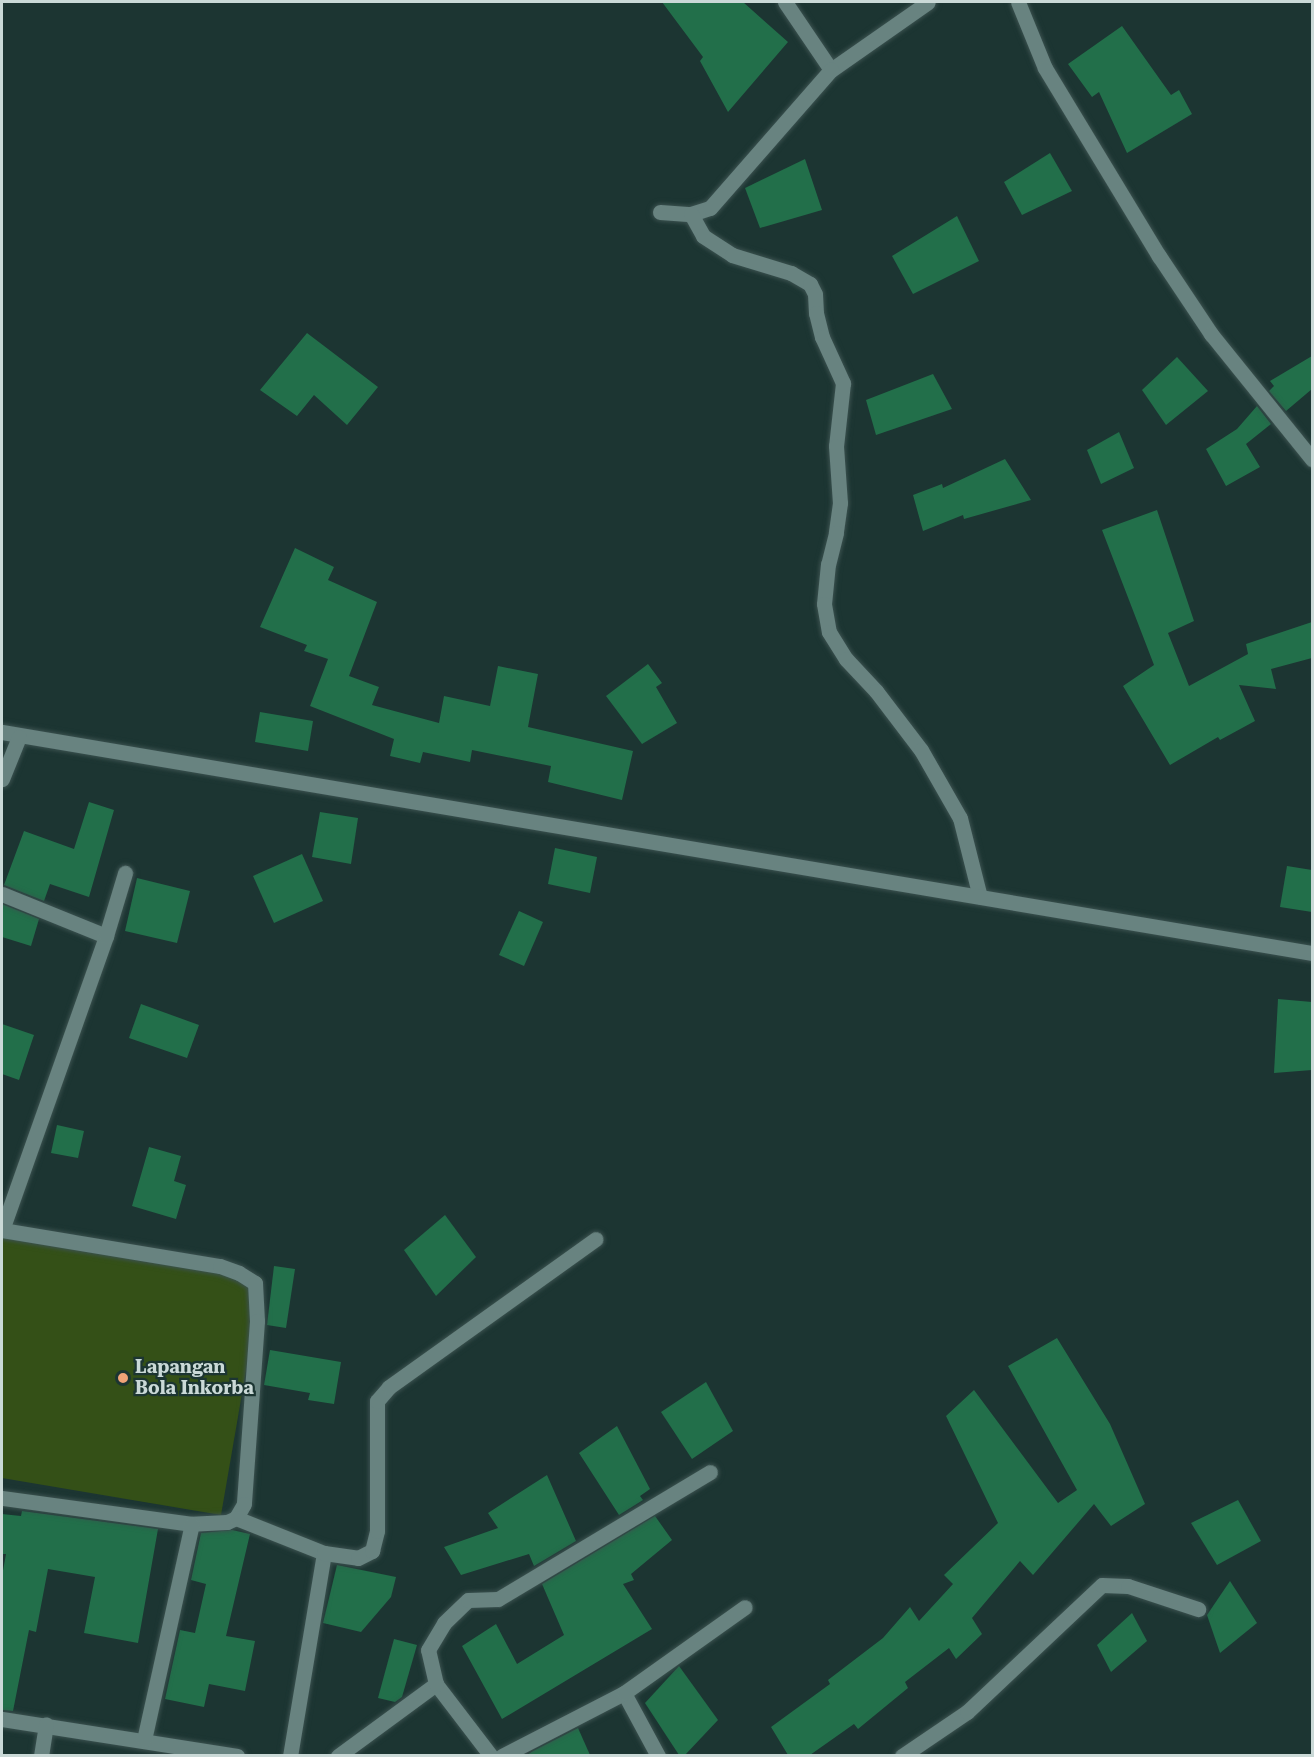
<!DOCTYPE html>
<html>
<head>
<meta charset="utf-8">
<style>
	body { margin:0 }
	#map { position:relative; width:1314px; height:1757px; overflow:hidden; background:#1c3532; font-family:"Roboto Serif",serif }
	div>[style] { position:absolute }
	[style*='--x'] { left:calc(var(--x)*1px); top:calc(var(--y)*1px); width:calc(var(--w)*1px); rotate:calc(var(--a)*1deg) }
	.green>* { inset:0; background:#345017 }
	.building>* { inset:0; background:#226f4a }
	.roads { filter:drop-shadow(0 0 2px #3b514f) drop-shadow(0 0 2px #3b514f) }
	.minor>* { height:15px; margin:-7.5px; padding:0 7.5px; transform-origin:7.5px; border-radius:7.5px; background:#688380 }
	.dots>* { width:16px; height:16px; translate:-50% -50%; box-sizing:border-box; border:3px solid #1c3532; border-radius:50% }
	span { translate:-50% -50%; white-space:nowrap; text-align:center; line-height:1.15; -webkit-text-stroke:4.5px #1c3532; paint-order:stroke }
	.poi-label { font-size:18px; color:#cad9d7; font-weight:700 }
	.left { translate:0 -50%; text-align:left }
	.frame { position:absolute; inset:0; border:3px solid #cad9d7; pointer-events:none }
</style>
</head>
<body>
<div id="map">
	<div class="green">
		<div style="clip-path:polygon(2px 1234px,262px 1278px,221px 1515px,2px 1478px)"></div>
	</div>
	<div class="building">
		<div style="clip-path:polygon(662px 2px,743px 2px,788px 42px,728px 112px,700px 61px,703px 57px)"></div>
		<div style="clip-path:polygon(1122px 26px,1171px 95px,1179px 90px,1192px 114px,1127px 153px,1099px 92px,1092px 97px,1068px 64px)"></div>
		<div style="clip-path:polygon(1050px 153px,1072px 191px,1022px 215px,1004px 182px)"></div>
		<div style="clip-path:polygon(805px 159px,822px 210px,760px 228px,745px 188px)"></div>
		<div style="clip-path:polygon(957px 216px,979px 261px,913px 294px,892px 256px)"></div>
		<div style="clip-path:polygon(307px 333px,378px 387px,347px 425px,314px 395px,297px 416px,260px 390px)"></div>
		<div style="clip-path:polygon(1312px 356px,1312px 389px,1286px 411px,1269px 391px,1274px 386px,1270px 381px)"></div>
		<div style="clip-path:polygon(1177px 357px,1208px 391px,1166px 425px,1142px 390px)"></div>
		<div style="clip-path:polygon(933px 374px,952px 409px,876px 435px,866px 400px)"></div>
		<div style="clip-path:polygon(1257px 406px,1271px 424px,1246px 444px,1260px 467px,1226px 486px,1206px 449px,1237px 429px)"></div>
		<div style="clip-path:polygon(1119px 432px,1134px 468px,1101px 484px,1087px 450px)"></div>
		<div style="clip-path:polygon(1005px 459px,1031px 500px,964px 519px,963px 515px,923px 531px,913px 495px,942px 484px,943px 488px)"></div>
		<div style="clip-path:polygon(1157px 510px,1194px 621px,1168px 633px,1189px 686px,1248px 654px,1246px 644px,1312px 622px,1312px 658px,1271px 669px,1276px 689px,1239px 685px,1255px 721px,1220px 740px,1218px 737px,1170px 765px,1123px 686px,1154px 665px,1102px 530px)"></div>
		<div style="clip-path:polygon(295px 548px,334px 567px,328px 580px,377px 602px,349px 676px,379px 687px,372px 705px,439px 723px,444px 696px,490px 706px,498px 666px,538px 674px,528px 727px,633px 751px,622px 800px,548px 782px,551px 766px,472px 750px,470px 762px,423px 752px,420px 763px,390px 756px,394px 739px,310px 706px,328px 659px,304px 651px,307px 645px,260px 627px)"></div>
		<div style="clip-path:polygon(648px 664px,662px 683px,656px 687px,677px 723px,642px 744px,606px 696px)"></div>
		<div style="clip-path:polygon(260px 712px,313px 721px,308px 751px,255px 742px)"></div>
		<div style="clip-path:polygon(89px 802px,114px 810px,89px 897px,50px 884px,44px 901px,4px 885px,24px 831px,74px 849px)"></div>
		<div style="clip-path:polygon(320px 812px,358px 818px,351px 864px,312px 857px)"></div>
		<div style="clip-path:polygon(555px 848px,597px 857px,590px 893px,548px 884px)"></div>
		<div style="clip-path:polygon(302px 854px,323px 901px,274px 923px,253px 876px)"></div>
		<div style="clip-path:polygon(1287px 866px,1312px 870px,1312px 912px,1280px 907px)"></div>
		<div style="clip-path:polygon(137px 878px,190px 891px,177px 943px,125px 931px)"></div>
		<div style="clip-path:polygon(2px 904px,39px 919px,31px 946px,2px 937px)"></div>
		<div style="clip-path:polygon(519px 911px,543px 922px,524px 966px,499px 955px)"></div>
		<div style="clip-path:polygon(1278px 999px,1312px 1002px,1312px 1070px,1274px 1073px)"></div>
		<div style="clip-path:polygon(141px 1004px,199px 1025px,187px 1058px,129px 1038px)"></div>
		<div style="clip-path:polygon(2px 1024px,34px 1035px,19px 1080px,2px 1074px)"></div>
		<div style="clip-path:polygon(57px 1125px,84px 1131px,78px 1158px,51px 1153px)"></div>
		<div style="clip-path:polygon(149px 1147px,181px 1156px,174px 1181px,186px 1185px,176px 1219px,132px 1206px)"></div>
		<div style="clip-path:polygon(445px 1215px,476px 1257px,436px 1296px,404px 1250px)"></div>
		<div style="clip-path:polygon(274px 1266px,295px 1269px,286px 1328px,267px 1325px)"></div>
		<div style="clip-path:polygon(1057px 1338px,1110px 1424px,1145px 1504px,1111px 1526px,1094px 1504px,1033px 1575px,1020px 1561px,972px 1618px,982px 1634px,956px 1659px,949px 1648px,905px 1682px,908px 1688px,858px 1729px,854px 1724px,810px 1755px,788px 1755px,771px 1727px,830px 1684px,828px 1680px,883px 1638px,910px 1607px,919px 1621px,953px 1584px,944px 1575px,998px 1523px,946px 1416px,974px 1390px,1058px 1503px,1077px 1490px,1008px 1366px)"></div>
		<div style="clip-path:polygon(270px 1350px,341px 1362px,334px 1404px,308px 1400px,310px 1393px,264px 1385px)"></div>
		<div style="clip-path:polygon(706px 1382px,733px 1431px,692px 1459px,661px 1412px)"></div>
		<div style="clip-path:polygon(617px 1426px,650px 1489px,640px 1496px,643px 1500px,619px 1515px,579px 1453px)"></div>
		<div style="clip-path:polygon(547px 1475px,576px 1541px,534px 1566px,529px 1554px,461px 1575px,444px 1547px,498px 1528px,488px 1513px)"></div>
		<div style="clip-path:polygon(1238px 1500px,1261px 1541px,1217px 1565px,1191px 1523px)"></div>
		<div style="clip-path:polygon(22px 1511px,158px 1529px,138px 1643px,84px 1633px,95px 1577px,48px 1569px,36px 1632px,29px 1630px,13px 1711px,2px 1710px,2px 1576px,6px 1554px,2px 1554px,2px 1514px,21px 1516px)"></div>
		<div style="clip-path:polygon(655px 1516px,672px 1540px,631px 1574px,634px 1580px,623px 1584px,652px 1629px,502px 1719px,462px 1646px,496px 1624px,517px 1664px,564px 1635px,542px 1584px)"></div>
		<div style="clip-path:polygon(232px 1530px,250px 1534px,226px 1636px,255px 1641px,245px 1691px,209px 1684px,204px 1707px,165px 1699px,180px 1630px,195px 1633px,206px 1584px,191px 1580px,201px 1533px)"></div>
		<div style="clip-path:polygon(337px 1565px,396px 1577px,391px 1597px,361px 1632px,323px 1623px)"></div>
		<div style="clip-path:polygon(1230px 1581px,1257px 1623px,1220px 1653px,1207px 1615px)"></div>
		<div style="clip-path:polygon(1132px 1613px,1147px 1641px,1111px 1672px,1097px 1645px)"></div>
		<div style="clip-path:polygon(394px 1639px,417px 1645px,402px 1697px,395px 1702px,378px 1698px)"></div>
		<div style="clip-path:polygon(679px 1666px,718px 1720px,685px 1755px,679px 1755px,645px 1703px)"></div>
		<div style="clip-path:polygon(578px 1728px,590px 1755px,527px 1755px,533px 1751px)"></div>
	</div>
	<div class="roads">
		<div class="minor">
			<div style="--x:785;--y:2;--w:82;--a:55.9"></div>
			<div style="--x:831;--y:70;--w:118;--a:-35"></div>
			<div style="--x:1018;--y:2;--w:71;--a:67.8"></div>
			<div style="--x:1045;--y:68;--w:220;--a:58.8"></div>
			<div style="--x:1159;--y:256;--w:94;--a:56.3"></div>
			<div style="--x:1211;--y:334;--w:161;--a:51.1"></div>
			<div style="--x:660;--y:212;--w:31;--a:4"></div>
			<div style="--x:691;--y:214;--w:20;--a:-18"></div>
			<div style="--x:710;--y:208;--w:184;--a:-48.8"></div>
			<div style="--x:691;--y:214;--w:25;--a:61"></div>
			<div style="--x:703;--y:236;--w:35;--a:33"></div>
			<div style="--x:732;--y:255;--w:62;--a:17"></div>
			<div style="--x:791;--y:273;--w:22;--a:30"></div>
			<div style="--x:810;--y:284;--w:11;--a:63"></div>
			<div style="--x:815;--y:294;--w:19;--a:87"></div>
			<div style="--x:816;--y:313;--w:25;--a:76"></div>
			<div style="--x:822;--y:337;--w:51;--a:65.5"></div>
			<div style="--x:843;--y:383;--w:63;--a:96.3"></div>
			<div style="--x:836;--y:446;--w:57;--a:86"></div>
			<div style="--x:840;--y:503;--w:30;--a:98"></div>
			<div style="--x:836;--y:533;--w:32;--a:104"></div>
			<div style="--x:828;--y:564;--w:40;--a:95.7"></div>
			<div style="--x:824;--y:604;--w:28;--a:80"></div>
			<div style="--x:829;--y:632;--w:32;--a:58"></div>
			<div style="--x:846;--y:659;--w:44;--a:46.8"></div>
			<div style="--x:876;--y:691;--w:74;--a:52.7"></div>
			<div style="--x:921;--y:750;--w:78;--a:60.2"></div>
			<div style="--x:960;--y:818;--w:81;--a:75.8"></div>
			<div style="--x:2;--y:732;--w:1329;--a:9.58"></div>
			<div style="--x:2;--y:779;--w:45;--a:-68"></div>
			<div style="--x:2;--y:894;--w:112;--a:22"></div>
			<div style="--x:2;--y:1230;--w:221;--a:9.4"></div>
			<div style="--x:220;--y:1266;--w:20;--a:20"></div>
			<div style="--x:239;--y:1273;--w:19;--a:32"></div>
			<div style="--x:255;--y:1283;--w:38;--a:87"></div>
			<div style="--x:257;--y:1321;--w:183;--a:94.1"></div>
			<div style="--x:244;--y:1504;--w:16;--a:120"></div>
			<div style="--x:236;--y:1518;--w:10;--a:156"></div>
			<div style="--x:227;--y:1522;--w:35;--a:177"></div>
			<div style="--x:192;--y:1524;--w:192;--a:-172.2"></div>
			<div style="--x:2;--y:1230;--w:312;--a:-70.5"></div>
			<div style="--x:106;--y:936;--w:66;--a:-73.2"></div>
			<div style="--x:236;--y:1518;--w:95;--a:21.7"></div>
			<div style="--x:324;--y:1553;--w:206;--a:99.5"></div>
			<div style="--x:324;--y:1553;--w:34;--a:8"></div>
			<div style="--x:358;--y:1558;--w:16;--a:-27"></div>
			<div style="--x:372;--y:1551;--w:21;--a:-76"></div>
			<div style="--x:377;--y:1531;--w:130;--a:-90"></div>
			<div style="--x:377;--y:1401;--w:18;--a:-49"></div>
			<div style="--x:389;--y:1387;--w:254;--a:-35.6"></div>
			<div style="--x:624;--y:1693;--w:72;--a:61.6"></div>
			<div style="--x:2;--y:1719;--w:238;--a:8.9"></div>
			<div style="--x:144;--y:1740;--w:221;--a:-77.5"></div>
			<div style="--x:41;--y:1756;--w:32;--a:-81"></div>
			<div style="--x:338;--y:1756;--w:122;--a:-36.3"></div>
			<div style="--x:491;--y:1756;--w:91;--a:-127.4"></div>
			<div style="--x:436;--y:1684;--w:35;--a:-103"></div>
			<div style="--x:428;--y:1650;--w:31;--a:-59"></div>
			<div style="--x:444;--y:1623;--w:33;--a:-44"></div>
			<div style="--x:468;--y:1600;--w:30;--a:-2"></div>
			<div style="--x:498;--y:1599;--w:247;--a:-30.9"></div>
			<div style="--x:502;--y:1756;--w:137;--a:-27.3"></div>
			<div style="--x:624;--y:1693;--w:148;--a:-35.4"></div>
			<div style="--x:902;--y:1756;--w:78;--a:-34.1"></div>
			<div style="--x:967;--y:1712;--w:185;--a:-43.3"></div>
			<div style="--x:1102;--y:1585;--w:26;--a:2"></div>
			<div style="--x:1128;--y:1586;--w:74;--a:18.2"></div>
		</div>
	</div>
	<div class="dots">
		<div style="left:123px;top:1378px;background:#efa377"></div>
	</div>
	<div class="poi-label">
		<span class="left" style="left:135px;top:1378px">Lapangan<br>Bola Inkorba</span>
	</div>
	<div class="frame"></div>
</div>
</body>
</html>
